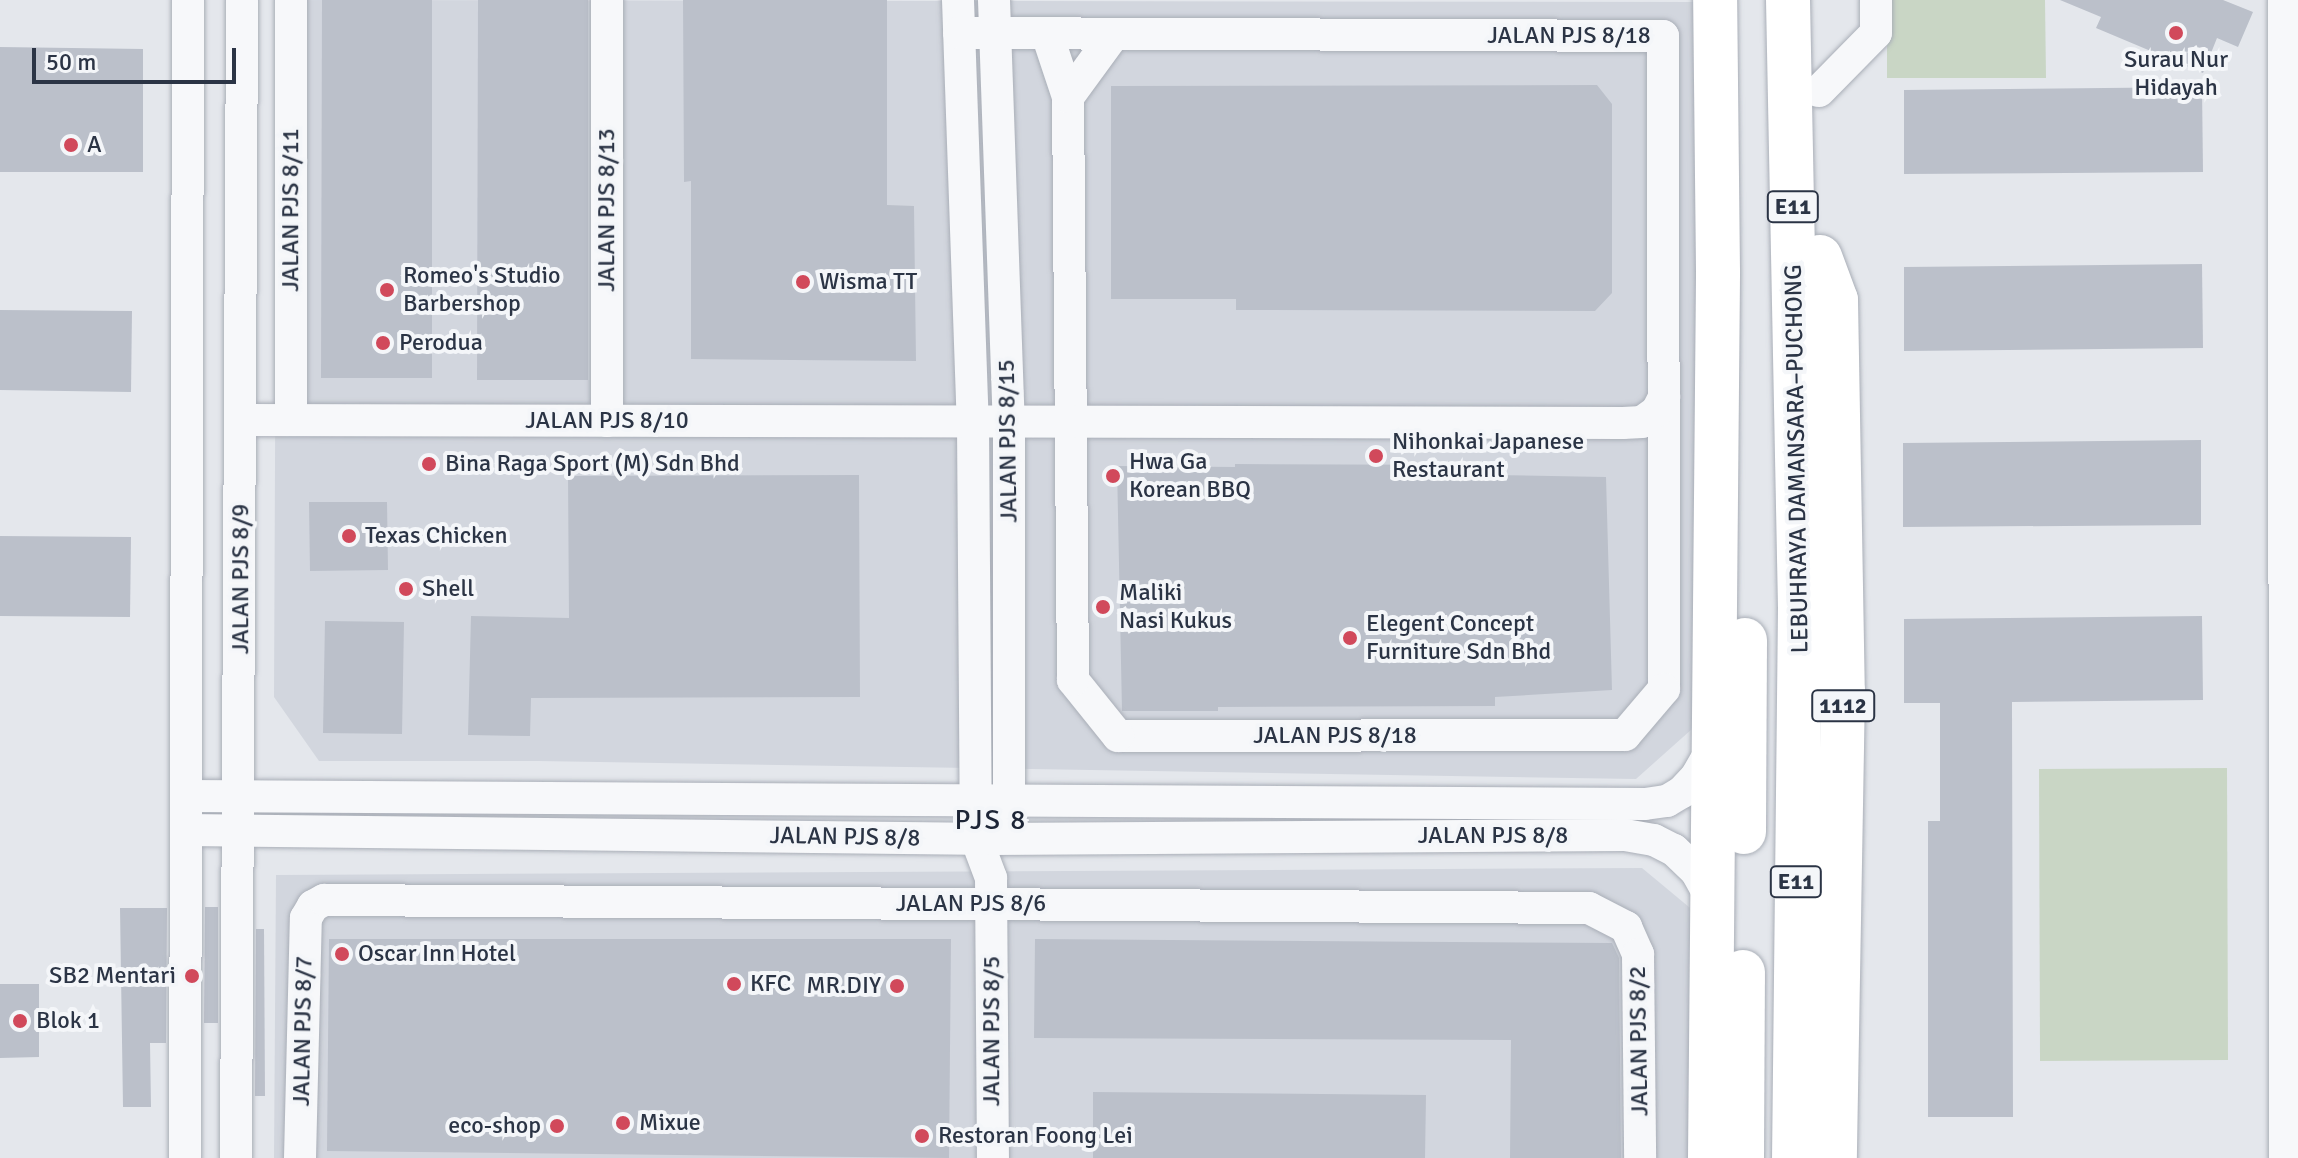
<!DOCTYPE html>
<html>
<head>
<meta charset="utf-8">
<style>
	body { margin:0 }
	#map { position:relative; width:2298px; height:1158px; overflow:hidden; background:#e4e7ec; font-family:Signika,sans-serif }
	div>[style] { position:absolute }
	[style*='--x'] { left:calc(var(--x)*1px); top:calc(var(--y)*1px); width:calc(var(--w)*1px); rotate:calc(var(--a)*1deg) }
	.built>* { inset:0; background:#d2d6de }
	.green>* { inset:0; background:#c9d6c5 }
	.building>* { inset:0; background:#bbc0ca }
	.roads { filter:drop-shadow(0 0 2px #a9aeb7) drop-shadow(0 0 2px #a9aeb7) }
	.minor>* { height:32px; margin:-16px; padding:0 16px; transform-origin:16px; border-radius:16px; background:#f7f8fa }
	.highway>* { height:44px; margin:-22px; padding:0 22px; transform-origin:22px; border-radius:22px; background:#fff }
	.dots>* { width:22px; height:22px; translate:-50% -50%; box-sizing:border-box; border:4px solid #f4f6f9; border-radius:50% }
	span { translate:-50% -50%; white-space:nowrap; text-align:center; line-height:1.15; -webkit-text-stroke:8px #f4f6f9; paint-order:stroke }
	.shield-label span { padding:2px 6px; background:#f4f6f9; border:2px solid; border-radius:6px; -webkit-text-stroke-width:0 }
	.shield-label { font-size:22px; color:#2b3445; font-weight:700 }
	.street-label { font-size:24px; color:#2b3445 }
	.poi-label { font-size:24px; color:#2b3445 }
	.left { translate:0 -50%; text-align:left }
	.right { translate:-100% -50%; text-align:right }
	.quarter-label { font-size:28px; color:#1d2536; letter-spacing:2px }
	.scale { position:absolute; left:32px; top:48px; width:204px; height:36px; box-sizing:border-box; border:4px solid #2b3445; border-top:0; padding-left:10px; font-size:24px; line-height:28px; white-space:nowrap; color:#2b3445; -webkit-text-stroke:6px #f4f6f9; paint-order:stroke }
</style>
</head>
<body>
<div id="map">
	<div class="built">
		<div style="clip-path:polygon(277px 0,1695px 2px,1701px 721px,1636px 779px,538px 761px,319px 761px,274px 697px)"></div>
		<div style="clip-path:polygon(1642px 868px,1695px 912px,1695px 1158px,274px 1158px,276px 875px)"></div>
	</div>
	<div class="green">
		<div style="clip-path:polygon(1887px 0,2045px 0,2046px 78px,1887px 78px)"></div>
		<div style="clip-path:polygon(2227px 768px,2228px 1060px,2040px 1061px,2039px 769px)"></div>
	</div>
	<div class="building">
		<div style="clip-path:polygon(322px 0,432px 0,432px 378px,321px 378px)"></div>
		<div style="clip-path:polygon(478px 0,588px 0,588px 380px,477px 380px)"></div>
		<div style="clip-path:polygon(683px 0,887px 0,887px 205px,914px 206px,916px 361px,691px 359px,691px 181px,684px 182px)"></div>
		<div style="clip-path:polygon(2060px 0,2223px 0,2253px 12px,2238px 47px,2217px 38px,2203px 73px,2096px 28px,2101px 17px)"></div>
		<div style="clip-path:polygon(0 47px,143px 49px,143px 172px,0 172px)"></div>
		<div style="clip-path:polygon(1597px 85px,1612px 104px,1612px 293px,1595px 311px,1236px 310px,1236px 299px,1111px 299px,1111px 86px)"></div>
		<div style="clip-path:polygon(2202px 87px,2203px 172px,1904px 174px,1904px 90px)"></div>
		<div style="clip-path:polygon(2202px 264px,2203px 348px,1904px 351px,1904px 267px)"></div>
		<div style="clip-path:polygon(0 310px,132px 311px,131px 392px,0 390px)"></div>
		<div style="clip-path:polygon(2201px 440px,2201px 525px,1903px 527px,1903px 443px)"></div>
		<div style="clip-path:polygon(1235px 464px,1492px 465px,1492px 475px,1606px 477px,1612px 690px,1495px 697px,1495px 706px,1218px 707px,1218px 711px,1122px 711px,1117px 466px,1235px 467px)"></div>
		<div style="clip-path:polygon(859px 475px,860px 697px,531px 698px,530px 736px,468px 735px,471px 616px,569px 618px,568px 476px)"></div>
		<div style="clip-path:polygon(309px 502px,387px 502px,388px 570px,310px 571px)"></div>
		<div style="clip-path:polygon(0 536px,131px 537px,130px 617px,0 616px)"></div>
		<div style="clip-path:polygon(2202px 616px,2203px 700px,2012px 702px,2013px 1117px,1928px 1117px,1928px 821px,1940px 821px,1940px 703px,1904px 703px,1904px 619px)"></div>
		<div style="clip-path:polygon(325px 621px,404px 622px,402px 734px,323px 733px)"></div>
		<div style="clip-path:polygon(205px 907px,218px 907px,218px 1023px,204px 1023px)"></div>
		<div style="clip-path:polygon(120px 908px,167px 908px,166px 1043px,150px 1043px,151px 1107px,123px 1107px)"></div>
		<div style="clip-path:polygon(256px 929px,264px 929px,265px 1096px,255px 1096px)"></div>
		<div style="clip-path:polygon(329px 939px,951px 939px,949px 1158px,327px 1151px)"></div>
		<div style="clip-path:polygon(1035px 939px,1612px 943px,1619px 958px,1621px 1158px,1510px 1158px,1511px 1040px,1034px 1038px)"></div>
		<div style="clip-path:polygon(0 984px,39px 984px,39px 1057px,0 1058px)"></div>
		<div style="clip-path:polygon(1093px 1092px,1426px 1095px,1425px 1158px,1093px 1158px)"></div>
	</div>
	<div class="roads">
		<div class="minor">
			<div style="--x:958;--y:0;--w:424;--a:88"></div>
			<div style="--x:973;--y:424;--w:414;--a:89.6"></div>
			<div style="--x:976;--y:838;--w:43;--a:69.4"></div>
			<div style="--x:991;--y:878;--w:280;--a:89.6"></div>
			<div style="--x:994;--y:0;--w:424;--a:88"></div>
			<div style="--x:1009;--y:424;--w:399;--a:90"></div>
			<div style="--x:2284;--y:0;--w:1158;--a:89.95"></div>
			<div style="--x:959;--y:33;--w:704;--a:0.24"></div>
			<div style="--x:1663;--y:36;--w:653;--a:89.91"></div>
			<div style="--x:1664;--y:689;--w:60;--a:130.3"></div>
			<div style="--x:1625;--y:735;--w:507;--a:179.89"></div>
			<div style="--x:1118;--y:736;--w:72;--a:-128.8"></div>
			<div style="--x:1073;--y:680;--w:583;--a:-90.49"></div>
			<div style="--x:1068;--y:97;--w:66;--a:-108.4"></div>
			<div style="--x:1819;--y:91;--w:81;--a:-45.5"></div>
			<div style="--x:1876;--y:33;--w:33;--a:-90"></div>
			<div style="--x:1068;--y:97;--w:78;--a:-53.9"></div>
			<div style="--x:241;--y:420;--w:1382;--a:0.12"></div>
			<div style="--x:1623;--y:423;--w:19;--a:-3"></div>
			<div style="--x:1642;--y:422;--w:19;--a:-36"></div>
			<div style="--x:1657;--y:411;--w:16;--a:-63"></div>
			<div style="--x:291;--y:420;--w:420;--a:-90"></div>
			<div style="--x:607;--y:421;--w:421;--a:-90"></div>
			<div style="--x:187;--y:796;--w:1458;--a:0.31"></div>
			<div style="--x:1645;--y:804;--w:22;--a:-8"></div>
			<div style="--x:1667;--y:801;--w:17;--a:-31"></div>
			<div style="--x:1682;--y:792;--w:21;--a:-47"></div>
			<div style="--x:1696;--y:777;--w:34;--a:-60"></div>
			<div style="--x:186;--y:830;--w:806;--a:0.64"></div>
			<div style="--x:992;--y:839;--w:633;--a:-0.36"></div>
			<div style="--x:1625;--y:835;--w:29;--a:10"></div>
			<div style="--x:1654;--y:840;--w:22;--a:27"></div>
			<div style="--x:1674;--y:850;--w:30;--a:44"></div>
			<div style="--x:1696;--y:871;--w:33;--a:61"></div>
			<div style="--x:185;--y:1158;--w:1158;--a:-89.85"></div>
			<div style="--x:236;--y:1158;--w:1158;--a:-89.7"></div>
			<div style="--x:300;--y:1158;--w:240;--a:-88.6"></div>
			<div style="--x:306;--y:918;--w:14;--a:-60"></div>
			<div style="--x:313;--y:906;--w:13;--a:-29"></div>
			<div style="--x:324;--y:900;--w:1265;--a:0.36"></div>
			<div style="--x:1589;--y:908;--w:42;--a:27.2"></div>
			<div style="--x:1626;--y:927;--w:30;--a:66"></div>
			<div style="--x:1638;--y:954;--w:204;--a:89.4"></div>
		</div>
		<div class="highway">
			<div style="--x:1788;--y:0;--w:607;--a:88.87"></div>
			<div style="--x:1800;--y:607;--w:551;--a:90.62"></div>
			<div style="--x:1820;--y:257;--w:46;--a:69.6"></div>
			<div style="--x:1836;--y:300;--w:391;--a:89"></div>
			<div style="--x:1843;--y:691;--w:467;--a:91"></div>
			<div style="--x:1744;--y:832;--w:192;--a:-89.7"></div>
			<div style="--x:1710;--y:1158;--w:886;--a:-89.48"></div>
			<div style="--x:1718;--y:272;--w:272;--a:-90.6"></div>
			<div style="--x:1742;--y:1158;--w:186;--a:-89.7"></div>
		</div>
	</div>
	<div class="dots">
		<div style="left:2176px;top:33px;background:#d1495b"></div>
		<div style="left:71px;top:145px;background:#d1495b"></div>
		<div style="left:803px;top:282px;background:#d1495b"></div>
		<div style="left:387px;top:290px;background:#d1495b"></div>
		<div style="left:383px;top:343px;background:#d1495b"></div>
		<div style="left:1376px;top:456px;background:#d1495b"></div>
		<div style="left:429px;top:464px;background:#d1495b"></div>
		<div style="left:1113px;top:476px;background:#d1495b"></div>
		<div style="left:349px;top:536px;background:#d1495b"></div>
		<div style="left:406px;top:589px;background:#d1495b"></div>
		<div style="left:1103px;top:607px;background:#d1495b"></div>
		<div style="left:1350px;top:638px;background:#d1495b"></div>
		<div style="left:342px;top:954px;background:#d1495b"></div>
		<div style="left:192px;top:976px;background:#d1495b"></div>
		<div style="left:734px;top:984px;background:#d1495b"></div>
		<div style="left:897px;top:986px;background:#d1495b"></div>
		<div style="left:20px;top:1021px;background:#d1495b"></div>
		<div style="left:623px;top:1123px;background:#d1495b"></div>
		<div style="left:557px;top:1126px;background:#d1495b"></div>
		<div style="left:922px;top:1136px;background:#d1495b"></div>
	</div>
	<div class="shield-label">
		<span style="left:1793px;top:207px">E11</span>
		<span style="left:1843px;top:706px">1112</span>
		<span style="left:1796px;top:882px">E11</span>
	</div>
	<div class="street-label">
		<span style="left:1569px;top:36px">JALAN PJS 8/18</span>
		<span style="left:291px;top:210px;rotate:-90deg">JALAN PJS 8/11</span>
		<span style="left:607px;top:210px;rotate:-90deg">JALAN PJS 8/13</span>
		<span style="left:607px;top:421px">JALAN PJS 8/10</span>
		<span style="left:1008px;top:441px;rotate:-91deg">JALAN PJS 8/15</span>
		<span style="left:1797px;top:459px;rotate:-91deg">LEBUHRAYA DAMANSARA–PUCHONG</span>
		<span style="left:241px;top:579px;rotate:-90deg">JALAN PJS 8/9</span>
		<span style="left:1335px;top:736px">JALAN PJS 8/18</span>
		<span style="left:1493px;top:836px">JALAN PJS 8/8</span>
		<span style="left:845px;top:837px;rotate:1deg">JALAN PJS 8/8</span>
		<span style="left:971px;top:904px">JALAN PJS 8/6</span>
		<span style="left:303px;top:1031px;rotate:-89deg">JALAN PJS 8/7</span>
		<span style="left:992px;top:1031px;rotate:-90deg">JALAN PJS 8/5</span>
		<span style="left:1639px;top:1041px;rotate:-91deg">JALAN PJS 8/2</span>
	</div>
	<div class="poi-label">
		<span style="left:2176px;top:74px">Surau Nur<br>Hidayah</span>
		<span class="left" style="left:87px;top:145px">A</span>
		<span class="left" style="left:403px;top:290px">Romeo's Studio<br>Barbershop</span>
		<span class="left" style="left:819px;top:282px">Wisma TT</span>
		<span class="left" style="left:399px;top:343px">Perodua</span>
		<span class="left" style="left:1392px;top:456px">Nihonkai Japanese<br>Restaurant</span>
		<span class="left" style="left:1129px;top:476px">Hwa Ga<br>Korean BBQ</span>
		<span class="left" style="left:445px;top:464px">Bina Raga Sport (M) Sdn Bhd</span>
		<span class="left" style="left:365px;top:536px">Texas Chicken</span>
		<span class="left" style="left:422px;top:589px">Shell</span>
		<span class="left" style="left:1119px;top:607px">Maliki<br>Nasi Kukus</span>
		<span class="left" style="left:1366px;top:638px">Elegent Concept<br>Furniture Sdn Bhd</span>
		<span class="left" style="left:358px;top:954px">Oscar Inn Hotel</span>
		<span class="right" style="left:176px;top:976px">SB2 Mentari</span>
		<span class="left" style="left:750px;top:984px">KFC</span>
		<span class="right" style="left:881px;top:986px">MR.DIY</span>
		<span class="left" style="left:36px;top:1021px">Blok 1</span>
		<span class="left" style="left:639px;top:1123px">Mixue</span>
		<span class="right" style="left:541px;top:1126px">eco-shop</span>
		<span class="left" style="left:938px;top:1136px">Restoran Foong Lei</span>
	</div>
	<div class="quarter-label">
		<span style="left:991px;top:820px">PJS 8</span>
	</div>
	<div class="scale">50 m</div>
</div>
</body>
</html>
